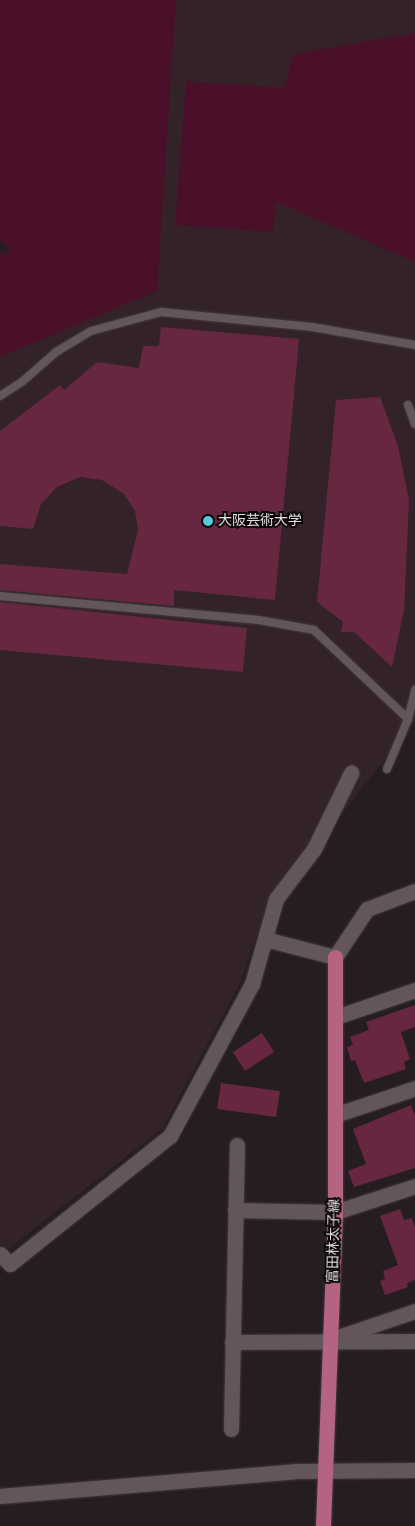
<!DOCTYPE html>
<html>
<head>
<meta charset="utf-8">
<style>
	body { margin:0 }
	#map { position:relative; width:415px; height:1526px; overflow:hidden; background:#261d20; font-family:Signika,"Noto Sans JP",sans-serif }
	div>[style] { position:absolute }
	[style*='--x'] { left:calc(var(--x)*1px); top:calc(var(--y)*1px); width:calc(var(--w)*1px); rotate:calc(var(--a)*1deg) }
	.built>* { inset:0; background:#332328 }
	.green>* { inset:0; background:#4a102a }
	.building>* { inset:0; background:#672741 }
	.roads { filter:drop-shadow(0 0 1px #423a3c) drop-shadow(0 0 1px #423a3c) }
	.service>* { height:8px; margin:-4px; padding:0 4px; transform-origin:4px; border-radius:4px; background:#62565a }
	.minor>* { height:15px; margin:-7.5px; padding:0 7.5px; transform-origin:7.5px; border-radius:7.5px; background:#62565a }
	.tertiary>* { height:15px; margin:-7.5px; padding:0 7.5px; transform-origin:7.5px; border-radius:7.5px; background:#62565a }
	.primary>* { height:15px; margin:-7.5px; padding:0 7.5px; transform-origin:7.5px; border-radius:7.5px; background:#b56383 }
	.dots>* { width:14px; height:14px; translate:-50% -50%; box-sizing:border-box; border:2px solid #0c0809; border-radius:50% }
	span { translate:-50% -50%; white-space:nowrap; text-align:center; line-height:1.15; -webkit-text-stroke:4px #0c0809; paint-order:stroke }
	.poi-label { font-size:14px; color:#e4dddf }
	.left { translate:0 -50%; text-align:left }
	.street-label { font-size:14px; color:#e4dddf }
</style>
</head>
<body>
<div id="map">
	<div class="built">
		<div style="clip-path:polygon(151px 0,415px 0,415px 721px,266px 909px,239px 985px,163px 1128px,7px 1250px,0 1243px,0 321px)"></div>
	</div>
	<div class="green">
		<div style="clip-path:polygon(0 0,176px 0,157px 291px,0 357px,0 253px,8px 254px,9px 248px,0 240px)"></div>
		<div style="clip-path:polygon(415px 33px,415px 262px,276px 202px,273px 232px,175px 225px,186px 81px,284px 88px,293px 54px)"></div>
	</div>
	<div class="building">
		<div style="clip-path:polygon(161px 327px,299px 339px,275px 600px,174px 590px,174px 606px,0 590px,0 564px,127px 574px,138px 530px,135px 511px,124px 494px,102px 480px,80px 477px,57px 487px,41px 504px,33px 529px,0 526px,0 431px,60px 385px,64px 390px,97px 362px,139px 368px,143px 346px,159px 346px)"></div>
		<div style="clip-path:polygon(380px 397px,398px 446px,409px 500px,404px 610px,392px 667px,354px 632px,341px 632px,343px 622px,317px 602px,336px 400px)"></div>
		<div style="clip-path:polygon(0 602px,247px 628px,243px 672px,0 650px)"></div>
		<div style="clip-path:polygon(415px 1005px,415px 1027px,401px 1032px,410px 1059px,404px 1062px,406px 1069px,364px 1083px,355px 1060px,351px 1061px,347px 1047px,353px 1045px,350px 1037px,369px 1030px,366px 1022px)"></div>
		<div style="clip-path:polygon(262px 1033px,274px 1052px,245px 1071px,233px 1052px)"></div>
		<div style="clip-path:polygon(221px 1083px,280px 1091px,276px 1117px,217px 1109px)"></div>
		<div style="clip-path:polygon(411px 1105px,415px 1115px,415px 1168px,354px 1187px,348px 1171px,366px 1164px,353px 1129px)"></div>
		<div style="clip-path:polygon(400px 1209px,404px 1220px,412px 1218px,415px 1227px,415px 1280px,407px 1283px,408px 1287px,385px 1295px,380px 1281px,385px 1279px,383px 1271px,398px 1265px,380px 1216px)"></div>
	</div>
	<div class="roads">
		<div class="service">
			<div style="--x:0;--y:396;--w:27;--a:-33"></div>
			<div style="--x:23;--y:381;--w:44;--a:-41.3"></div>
			<div style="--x:56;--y:352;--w:41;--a:-31"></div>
			<div style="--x:91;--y:331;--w:73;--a:-15.2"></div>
			<div style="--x:161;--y:312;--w:152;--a:5.7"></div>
			<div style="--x:312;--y:327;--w:105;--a:9.9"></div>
			<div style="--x:408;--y:405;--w:20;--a:70"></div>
			<div style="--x:0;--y:596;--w:260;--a:5.3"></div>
			<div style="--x:259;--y:620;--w:56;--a:10.3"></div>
			<div style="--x:314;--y:630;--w:129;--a:43.4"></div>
			<div style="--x:387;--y:769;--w:54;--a:-67.2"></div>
			<div style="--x:408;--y:719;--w:30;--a:-76"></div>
		</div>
		<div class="minor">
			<div style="--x:265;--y:939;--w:72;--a:14.4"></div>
			<div style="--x:335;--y:957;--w:58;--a:-56.3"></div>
			<div style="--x:367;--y:909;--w:51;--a:-20.6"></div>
			<div style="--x:336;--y:1017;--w:83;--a:-18.9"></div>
			<div style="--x:335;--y:1115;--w:84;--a:-18.6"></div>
			<div style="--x:235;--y:1210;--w:100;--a:1.1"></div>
			<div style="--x:335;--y:1212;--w:84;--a:-18"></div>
			<div style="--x:0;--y:1254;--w:14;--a:45"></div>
			<div style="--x:10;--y:1264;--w:205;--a:-38.7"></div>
			<div style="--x:170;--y:1136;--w:173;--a:-61.7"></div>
			<div style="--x:252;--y:984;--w:88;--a:-74.2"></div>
			<div style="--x:276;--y:899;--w:63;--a:-52.8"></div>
			<div style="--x:314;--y:849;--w:85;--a:-64"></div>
			<div style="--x:341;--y:1336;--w:78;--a:-18.7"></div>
			<div style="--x:232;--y:1342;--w:183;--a:-0.3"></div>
			<div style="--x:231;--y:1429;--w:284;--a:-88.8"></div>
		</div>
		<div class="tertiary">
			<div style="--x:0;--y:1496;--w:296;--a:-4.8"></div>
			<div style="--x:295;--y:1471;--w:120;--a:-0.5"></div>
		</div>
		<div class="primary">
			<div style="--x:323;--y:1526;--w:314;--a:-87.8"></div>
			<div style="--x:335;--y:1212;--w:255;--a:-90"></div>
		</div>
	</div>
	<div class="dots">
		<div style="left:208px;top:521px;background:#53cbdb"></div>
	</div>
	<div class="poi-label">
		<span class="left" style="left:218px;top:521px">大阪芸術大学</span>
	</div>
	<div class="street-label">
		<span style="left:334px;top:1241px;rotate:-89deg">富田林太子線</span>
	</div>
</div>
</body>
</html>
